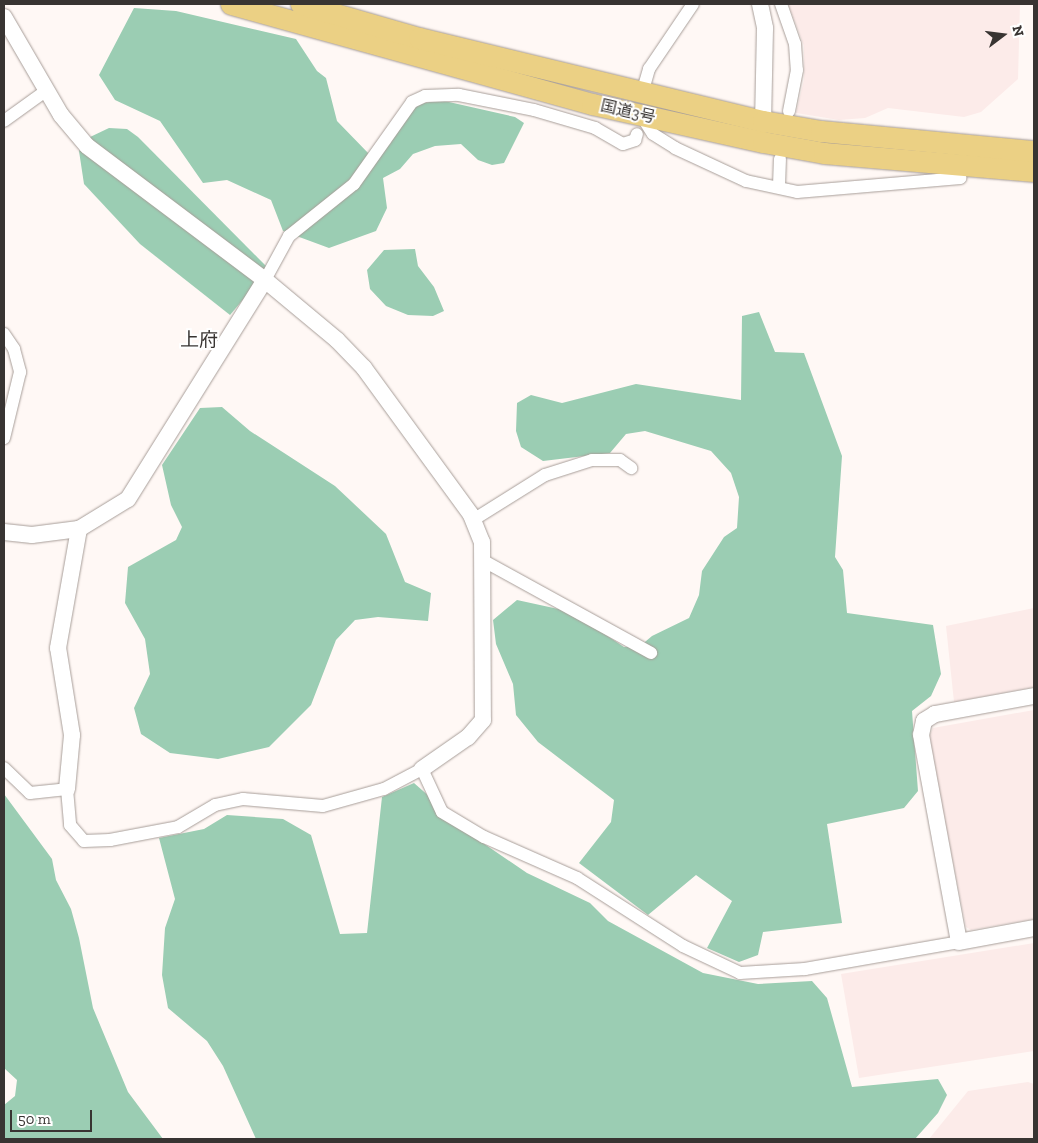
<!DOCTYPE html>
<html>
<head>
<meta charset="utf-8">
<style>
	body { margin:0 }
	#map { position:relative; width:1038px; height:1143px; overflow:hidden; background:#fff8f5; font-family:"Zilla Slab","Noto Sans JP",serif }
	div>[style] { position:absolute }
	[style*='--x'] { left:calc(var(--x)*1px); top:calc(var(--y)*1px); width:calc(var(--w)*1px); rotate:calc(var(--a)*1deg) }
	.industrial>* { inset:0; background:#fcebe9 }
	.forest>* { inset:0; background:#9bcdb3 }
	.roads { filter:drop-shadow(0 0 1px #a89e99) drop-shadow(0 0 1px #a89e99) }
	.minor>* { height:12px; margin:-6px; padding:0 6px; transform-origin:6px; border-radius:6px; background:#fff }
	.tertiary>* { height:16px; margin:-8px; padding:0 8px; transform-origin:8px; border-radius:8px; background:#fff }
	.trunk>* { height:21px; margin:-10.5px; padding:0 10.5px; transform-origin:10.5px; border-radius:10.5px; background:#ebd084 }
	span { translate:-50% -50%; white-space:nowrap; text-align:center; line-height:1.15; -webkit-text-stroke:4px #fff; paint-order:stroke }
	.street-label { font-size:16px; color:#383432 }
	.quarter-label { font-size:19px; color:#383432 }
	.frame { position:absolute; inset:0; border:5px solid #383432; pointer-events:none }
	.north { position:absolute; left:978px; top:10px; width:50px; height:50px; -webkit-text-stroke:4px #fff; paint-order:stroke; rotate:75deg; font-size:14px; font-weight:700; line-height:20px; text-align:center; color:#383432 }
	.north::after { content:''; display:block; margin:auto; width:18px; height:22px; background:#383432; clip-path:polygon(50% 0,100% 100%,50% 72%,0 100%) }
	.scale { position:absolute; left:10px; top:1110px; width:82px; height:22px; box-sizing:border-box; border:2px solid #383432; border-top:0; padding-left:6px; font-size:15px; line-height:18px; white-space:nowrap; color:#383432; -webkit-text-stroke:4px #fff; paint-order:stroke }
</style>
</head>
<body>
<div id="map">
	<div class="industrial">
		<div style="clip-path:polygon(788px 4px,1020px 4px,1018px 79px,981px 112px,964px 117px,888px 108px,865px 118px,839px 120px,796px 113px,804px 80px,804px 46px)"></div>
		<div style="clip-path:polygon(1034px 608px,1034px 687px,954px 702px,946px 626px)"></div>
		<div style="clip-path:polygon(1034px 710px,1034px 919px,971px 930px,966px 927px,928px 738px,933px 728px)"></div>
		<div style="clip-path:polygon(1034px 943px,1034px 1051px,859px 1078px,841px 974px)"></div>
		<div style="clip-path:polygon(1028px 1082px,1034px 1084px,1034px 1139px,929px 1139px,968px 1091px)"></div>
	</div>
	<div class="forest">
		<div style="clip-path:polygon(134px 8px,176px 11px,296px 39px,317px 71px,326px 78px,337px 121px,370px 155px,390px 144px,399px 121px,414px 105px,440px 100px,515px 117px,524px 123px,504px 163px,492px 165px,478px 160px,461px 144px,435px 146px,413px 154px,400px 169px,383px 178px,387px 208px,376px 231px,329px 248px,283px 231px,271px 200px,227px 180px,203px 183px,160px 121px,115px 100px,99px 75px)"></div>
		<div style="clip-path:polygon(109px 128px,127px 129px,138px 137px,269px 269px,230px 315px,140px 244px,84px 184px,79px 151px,88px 138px)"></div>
		<div style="clip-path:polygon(415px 249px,418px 266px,434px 287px,444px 311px,433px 316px,408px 315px,386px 306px,370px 289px,367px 270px,384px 250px)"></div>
		<div style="clip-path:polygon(759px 312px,775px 352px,804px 353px,842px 456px,835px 557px,843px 570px,847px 613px,933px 625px,941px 674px,931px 696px,912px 711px,918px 791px,904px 808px,827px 824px,842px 923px,763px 932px,758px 955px,739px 962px,707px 948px,732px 901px,696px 875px,648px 915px,579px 863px,611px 822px,614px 800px,538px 742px,516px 715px,513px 684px,496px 644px,493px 620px,517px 600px,572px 612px,624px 647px,639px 647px,652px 636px,689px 618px,699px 595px,702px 571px,724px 537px,737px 528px,739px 497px,731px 473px,711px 451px,645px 431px,626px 434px,610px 453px,543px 461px,521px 447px,516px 431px,517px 403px,531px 395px,562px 403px,636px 384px,741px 400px,742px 316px)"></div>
		<div style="clip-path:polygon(222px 407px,250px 431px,335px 486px,386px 534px,405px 582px,431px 593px,428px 621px,378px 617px,355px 620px,336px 640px,311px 705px,269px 747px,218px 759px,170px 753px,141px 734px,134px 708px,150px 674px,145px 639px,125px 603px,128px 567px,176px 540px,182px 527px,171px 505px,162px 465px,200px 408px)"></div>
		<div style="clip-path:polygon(414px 783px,480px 841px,527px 873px,590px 903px,608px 921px,703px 973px,758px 984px,812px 981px,827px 998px,852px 1087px,938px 1079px,947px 1095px,938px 1113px,915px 1139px,256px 1139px,223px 1066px,207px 1041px,168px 1008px,162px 975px,165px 928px,175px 899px,159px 838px,204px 829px,227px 815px,283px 819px,311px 835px,340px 934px,367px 933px,382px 797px)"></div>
		<div style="clip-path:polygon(4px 794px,52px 859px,56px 880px,71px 909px,79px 938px,93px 1008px,128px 1092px,163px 1139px,4px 1139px,4px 1105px,15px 1096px,17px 1080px,4px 1068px)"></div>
	</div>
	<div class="roads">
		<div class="minor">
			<div style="--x:781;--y:4;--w:42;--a:70.7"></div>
			<div style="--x:795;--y:44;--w:26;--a:86"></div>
			<div style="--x:797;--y:70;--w:42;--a:101"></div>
			<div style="--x:645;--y:83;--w:15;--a:-74"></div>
			<div style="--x:649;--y:69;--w:78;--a:-55.9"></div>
			<div style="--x:641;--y:115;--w:22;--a:58"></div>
			<div style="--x:653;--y:134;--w:26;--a:32"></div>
			<div style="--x:675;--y:148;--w:78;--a:24.9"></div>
			<div style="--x:746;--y:181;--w:52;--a:12.2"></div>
			<div style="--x:797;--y:192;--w:164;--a:-4.9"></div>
			<div style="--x:960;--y:178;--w:13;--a:-86"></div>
			<div style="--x:4;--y:121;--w:53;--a:-35.8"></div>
			<div style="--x:779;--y:186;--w:27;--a:-88"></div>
			<div style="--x:265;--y:280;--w:50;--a:-61.4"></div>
			<div style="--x:289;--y:236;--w:83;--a:-38.7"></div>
			<div style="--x:354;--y:184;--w:100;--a:-54.7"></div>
			<div style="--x:412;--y:102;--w:14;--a:-25"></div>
			<div style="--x:425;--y:96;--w:34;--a:-2"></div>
			<div style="--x:459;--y:95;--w:76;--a:11.3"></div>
			<div style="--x:534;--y:110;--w:64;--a:16.4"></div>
			<div style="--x:595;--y:128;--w:32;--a:30"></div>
			<div style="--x:623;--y:144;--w:13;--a:-18"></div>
			<div style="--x:635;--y:140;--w:6;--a:-72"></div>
			<div style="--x:4;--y:334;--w:18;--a:56"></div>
			<div style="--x:14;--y:349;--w:24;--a:75"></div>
			<div style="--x:20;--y:372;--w:68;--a:103.6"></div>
			<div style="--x:473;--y:520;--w:85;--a:-32"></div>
			<div style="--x:545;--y:475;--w:49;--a:-17.7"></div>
			<div style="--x:592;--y:460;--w:28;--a:0"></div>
			<div style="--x:620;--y:460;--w:14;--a:36"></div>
			<div style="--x:482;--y:560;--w:193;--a:28.8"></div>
			<div style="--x:4;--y:768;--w:36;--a:44"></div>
			<div style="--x:30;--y:793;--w:37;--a:-6"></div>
			<div style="--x:67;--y:789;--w:36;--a:85"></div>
			<div style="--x:70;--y:825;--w:21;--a:49"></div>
			<div style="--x:84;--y:841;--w:26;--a:-2"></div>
			<div style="--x:110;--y:840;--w:69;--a:-10.8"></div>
			<div style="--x:178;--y:827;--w:43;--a:-30.7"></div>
			<div style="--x:215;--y:805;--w:29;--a:-12"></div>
			<div style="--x:243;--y:799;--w:80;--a:5"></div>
			<div style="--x:323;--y:806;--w:63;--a:-15.6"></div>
			<div style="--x:384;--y:789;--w:43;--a:-27.8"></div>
			<div style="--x:422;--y:769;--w:47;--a:65.1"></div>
			<div style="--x:442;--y:812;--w:49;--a:30.8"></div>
			<div style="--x:484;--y:837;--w:102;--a:23.8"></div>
			<div style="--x:577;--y:878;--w:126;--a:32.7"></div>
			<div style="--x:683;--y:946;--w:63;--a:25.3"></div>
			<div style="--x:740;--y:973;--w:65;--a:-3.5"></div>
			<div style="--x:805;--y:969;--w:156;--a:-9.9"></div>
		</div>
		<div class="tertiary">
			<div style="--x:760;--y:4;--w:25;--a:78"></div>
			<div style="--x:765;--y:28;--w:93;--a:91.2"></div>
			<div style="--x:4;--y:17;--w:113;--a:59.8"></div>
			<div style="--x:61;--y:115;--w:40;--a:50"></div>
			<div style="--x:87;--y:146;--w:223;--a:37"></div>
			<div style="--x:265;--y:280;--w:94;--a:39.8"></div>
			<div style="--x:337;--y:340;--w:39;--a:46"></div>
			<div style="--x:364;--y:368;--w:182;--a:53.9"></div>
			<div style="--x:471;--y:515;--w:29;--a:68"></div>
			<div style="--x:482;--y:542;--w:178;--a:89.7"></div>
			<div style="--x:483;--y:720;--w:23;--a:131"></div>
			<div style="--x:468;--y:737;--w:56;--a:145.2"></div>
			<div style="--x:4;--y:532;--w:28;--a:6"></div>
			<div style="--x:32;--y:535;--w:47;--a:-7.3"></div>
			<div style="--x:79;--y:529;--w:57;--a:-31.5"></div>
			<div style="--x:128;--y:499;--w:258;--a:-58"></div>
			<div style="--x:1034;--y:696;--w:101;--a:169.7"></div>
			<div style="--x:935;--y:714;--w:13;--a:148"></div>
			<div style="--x:924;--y:721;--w:14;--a:102"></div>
			<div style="--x:921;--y:735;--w:210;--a:79.6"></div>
			<div style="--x:959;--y:942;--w:76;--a:-10.6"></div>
			<div style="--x:67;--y:789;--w:54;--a:-84.7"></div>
			<div style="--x:72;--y:735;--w:88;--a:-99.1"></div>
			<div style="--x:58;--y:648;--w:121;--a:-80"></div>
		</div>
		<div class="trunk">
			<div style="--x:231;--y:4;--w:375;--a:15.5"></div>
			<div style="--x:592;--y:104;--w:175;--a:12.5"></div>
			<div style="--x:763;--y:142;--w:62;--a:10.2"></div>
			<div style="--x:824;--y:153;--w:211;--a:4.9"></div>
			<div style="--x:301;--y:4;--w:123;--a:16.1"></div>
			<div style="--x:419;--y:38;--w:354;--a:13.6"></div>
			<div style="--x:763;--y:121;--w:59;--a:9.8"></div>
			<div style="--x:821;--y:131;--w:214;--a:5.4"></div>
		</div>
	</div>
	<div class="street-label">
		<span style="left:628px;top:112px;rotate:13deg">国道3号</span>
	</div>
	<div class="quarter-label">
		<span style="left:199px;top:340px">上府</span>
	</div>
	<div class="frame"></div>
	<div class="north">N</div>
	<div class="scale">50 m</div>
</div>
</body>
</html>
